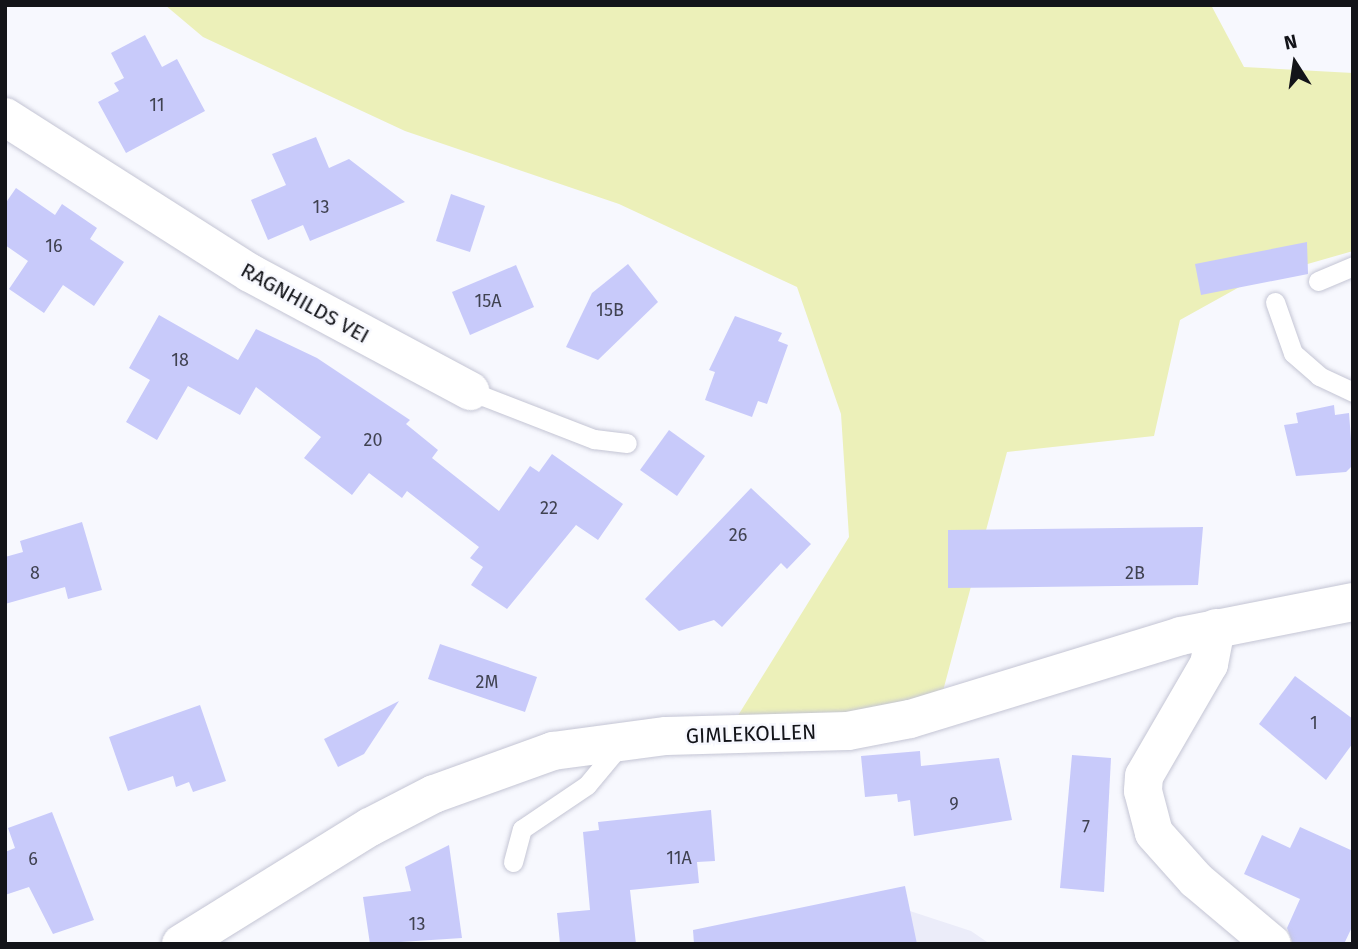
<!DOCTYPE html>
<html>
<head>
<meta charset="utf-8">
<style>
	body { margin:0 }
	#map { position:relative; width:1358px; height:949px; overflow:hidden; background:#f7f8fe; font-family:"Fira Sans",sans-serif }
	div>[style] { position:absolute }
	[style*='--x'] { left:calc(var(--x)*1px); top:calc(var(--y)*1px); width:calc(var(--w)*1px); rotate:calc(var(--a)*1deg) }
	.built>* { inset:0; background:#ebecf9 }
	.green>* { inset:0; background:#ecf0b9 }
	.building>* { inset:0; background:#c8cafa }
	.roads { filter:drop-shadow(0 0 2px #c4c5d4) drop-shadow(0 0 2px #c4c5d4) }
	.service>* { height:19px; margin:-9.5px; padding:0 9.5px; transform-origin:9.5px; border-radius:9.5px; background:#fff }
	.minor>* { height:38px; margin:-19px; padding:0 19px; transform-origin:19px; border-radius:19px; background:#fff }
	.tertiary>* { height:38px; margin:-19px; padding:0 19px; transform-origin:19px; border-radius:19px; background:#fff }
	span { translate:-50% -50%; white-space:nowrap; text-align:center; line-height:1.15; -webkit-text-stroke:5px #f7f8fe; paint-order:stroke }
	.number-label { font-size:18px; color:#404251 }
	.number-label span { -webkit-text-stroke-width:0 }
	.street-label { font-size:21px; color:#131419 }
	.frame { position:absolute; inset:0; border:7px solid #131419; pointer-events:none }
	.north { position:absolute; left:1260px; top:28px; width:70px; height:70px; -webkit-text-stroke:5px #f7f8fe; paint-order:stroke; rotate:348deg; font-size:19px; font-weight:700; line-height:28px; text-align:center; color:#131419 }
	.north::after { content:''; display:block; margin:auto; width:24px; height:32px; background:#131419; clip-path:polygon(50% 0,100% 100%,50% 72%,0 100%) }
</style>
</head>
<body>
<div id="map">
	<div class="built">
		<div style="clip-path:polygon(861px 895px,971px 931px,990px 944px,765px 944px)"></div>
	</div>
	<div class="green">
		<div style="clip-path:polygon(165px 5px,1211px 5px,1244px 67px,1353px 73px,1353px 251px,1252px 280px,1180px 320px,1154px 436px,1007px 452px,936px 717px,729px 730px,849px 537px,841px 414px,797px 287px,619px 204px,405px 131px,203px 37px)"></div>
	</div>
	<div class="building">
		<div style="clip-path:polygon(145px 35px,162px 67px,177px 59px,205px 111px,126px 153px,98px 102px,119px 91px,114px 83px,124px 78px,111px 53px)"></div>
		<div style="clip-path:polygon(316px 137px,329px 168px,349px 159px,405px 202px,310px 241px,303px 225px,268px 240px,251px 200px,286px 185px,272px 154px)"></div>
		<div style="clip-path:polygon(16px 188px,55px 215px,62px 204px,97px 228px,90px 239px,124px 262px,94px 306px,63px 285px,44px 313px,9px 289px,28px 261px,5px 245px,5px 204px)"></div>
		<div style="clip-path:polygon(451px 194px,485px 206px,470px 252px,436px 241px)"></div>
		<div style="clip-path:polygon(1307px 242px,1308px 274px,1201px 295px,1195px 264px)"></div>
		<div style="clip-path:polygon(628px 264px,658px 302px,598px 360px,566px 347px,592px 293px)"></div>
		<div style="clip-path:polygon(516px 265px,534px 307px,470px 335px,452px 292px)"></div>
		<div style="clip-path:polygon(159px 315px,238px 360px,256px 329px,317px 358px,410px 420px,406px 424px,438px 450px,432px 458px,499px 511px,530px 466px,539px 472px,552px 454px,623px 504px,598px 540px,576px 525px,507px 609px,471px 585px,483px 567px,470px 558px,479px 547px,407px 491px,402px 498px,369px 473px,352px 495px,304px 458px,321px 437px,256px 387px,240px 415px,188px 386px,157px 440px,126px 422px,150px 380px,129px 368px)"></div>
		<div style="clip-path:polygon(735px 316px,782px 333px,778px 341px,788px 345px,767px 404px,758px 401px,752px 417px,705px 400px,715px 372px,709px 370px)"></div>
		<div style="clip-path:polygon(1334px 405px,1335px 415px,1349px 413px,1353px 465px,1346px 472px,1296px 476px,1284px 425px,1298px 423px,1296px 413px)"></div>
		<div style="clip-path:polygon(669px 430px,705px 456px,677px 496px,640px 470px)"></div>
		<div style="clip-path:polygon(751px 488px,811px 544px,787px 569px,781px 563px,722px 627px,714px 620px,679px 631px,645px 599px)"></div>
		<div style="clip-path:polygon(82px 522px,102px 590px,68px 599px,65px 587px,5px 604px,5px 557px,23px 552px,20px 541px)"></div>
		<div style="clip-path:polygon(1203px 527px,1198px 585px,948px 588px,948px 530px)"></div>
		<div style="clip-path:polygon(440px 644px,537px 677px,525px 712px,428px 679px)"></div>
		<div style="clip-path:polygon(1295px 676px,1353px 719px,1353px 743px,1326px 780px,1259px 724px)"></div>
		<div style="clip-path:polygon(399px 701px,364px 754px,338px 767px,324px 739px)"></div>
		<div style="clip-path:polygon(200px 705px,226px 781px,193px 792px,189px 782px,176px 787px,173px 776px,128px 791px,109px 737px)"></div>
		<div style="clip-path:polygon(920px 751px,921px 766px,999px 758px,1012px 820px,914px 836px,910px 800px,898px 802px,897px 794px,865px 797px,861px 756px)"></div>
		<div style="clip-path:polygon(1072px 755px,1111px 758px,1104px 892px,1060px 888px)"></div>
		<div style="clip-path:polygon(711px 810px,715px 861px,697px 862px,699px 883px,630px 890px,636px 944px,560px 944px,557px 913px,590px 910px,583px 832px,599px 830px,598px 822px)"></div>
		<div style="clip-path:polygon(52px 812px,94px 920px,53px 934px,29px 887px,5px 895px,5px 852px,15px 848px,8px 828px)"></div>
		<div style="clip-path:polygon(1300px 827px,1353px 851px,1353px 925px,1344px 944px,1293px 944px,1287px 928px,1300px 899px,1244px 874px,1262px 835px,1290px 848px)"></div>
		<div style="clip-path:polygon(449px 845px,462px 938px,370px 944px,363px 897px,411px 891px,405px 867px)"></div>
		<div style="clip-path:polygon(905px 886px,917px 944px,694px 944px,693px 930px)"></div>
	</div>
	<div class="roads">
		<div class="service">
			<div style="--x:1318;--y:281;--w:38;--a:-23"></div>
			<div style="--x:1275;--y:302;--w:54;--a:70.6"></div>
			<div style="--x:1293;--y:353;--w:35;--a:41"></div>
			<div style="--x:1319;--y:376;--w:38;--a:25"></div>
			<div style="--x:470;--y:391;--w:133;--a:21.2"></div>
			<div style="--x:594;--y:439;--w:33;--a:7"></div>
			<div style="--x:513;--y:862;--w:34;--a:-75"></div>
			<div style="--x:522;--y:829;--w:78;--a:-34.1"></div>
			<div style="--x:587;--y:785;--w:55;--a:-50.2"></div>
		</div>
		<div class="minor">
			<div style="--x:5;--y:117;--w:290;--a:32.5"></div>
			<div style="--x:250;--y:273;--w:250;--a:28.2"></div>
			<div style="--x:1216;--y:628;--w:37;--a:101"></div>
			<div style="--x:1209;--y:664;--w:129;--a:120.1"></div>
			<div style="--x:1144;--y:776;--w:15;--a:94"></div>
			<div style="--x:1143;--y:791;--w:43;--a:75.3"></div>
			<div style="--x:1154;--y:833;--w:63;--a:48.2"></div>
			<div style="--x:1196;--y:880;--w:99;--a:40.1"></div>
		</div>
		<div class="tertiary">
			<div style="--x:181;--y:944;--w:222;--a:-31.8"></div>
			<div style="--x:370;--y:827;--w:72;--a:-27.3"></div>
			<div style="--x:434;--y:794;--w:127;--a:-19.9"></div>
			<div style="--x:553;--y:751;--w:114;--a:-7.6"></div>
			<div style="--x:666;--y:736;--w:182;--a:-1.6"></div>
			<div style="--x:848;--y:731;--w:63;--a:-11"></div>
			<div style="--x:910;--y:719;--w:283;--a:-17"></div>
			<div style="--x:1181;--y:636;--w:175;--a:-11.2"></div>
		</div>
	</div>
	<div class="number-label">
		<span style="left:157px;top:105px">11</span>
		<span style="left:321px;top:207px">13</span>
		<span style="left:54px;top:246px">16</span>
		<span style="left:488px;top:301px">15A</span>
		<span style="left:610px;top:310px">15B</span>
		<span style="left:180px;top:360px">18</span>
		<span style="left:373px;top:440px">20</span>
		<span style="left:549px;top:508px">22</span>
		<span style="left:738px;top:535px">26</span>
		<span style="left:35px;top:573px">8</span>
		<span style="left:1135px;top:573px">2B</span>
		<span style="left:487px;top:682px">2M</span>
		<span style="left:1314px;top:723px">1</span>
		<span style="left:954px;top:804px">9</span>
		<span style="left:1086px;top:827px">7</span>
		<span style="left:679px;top:858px">11A</span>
		<span style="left:33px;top:859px">6</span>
		<span style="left:417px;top:924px">13</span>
	</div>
	<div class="street-label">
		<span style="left:305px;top:303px;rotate:29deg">RAGNHILDS VEI</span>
		<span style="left:751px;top:734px;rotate:-2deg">GIMLEKOLLEN</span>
	</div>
	<div class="frame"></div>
	<div class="north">N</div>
</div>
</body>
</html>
